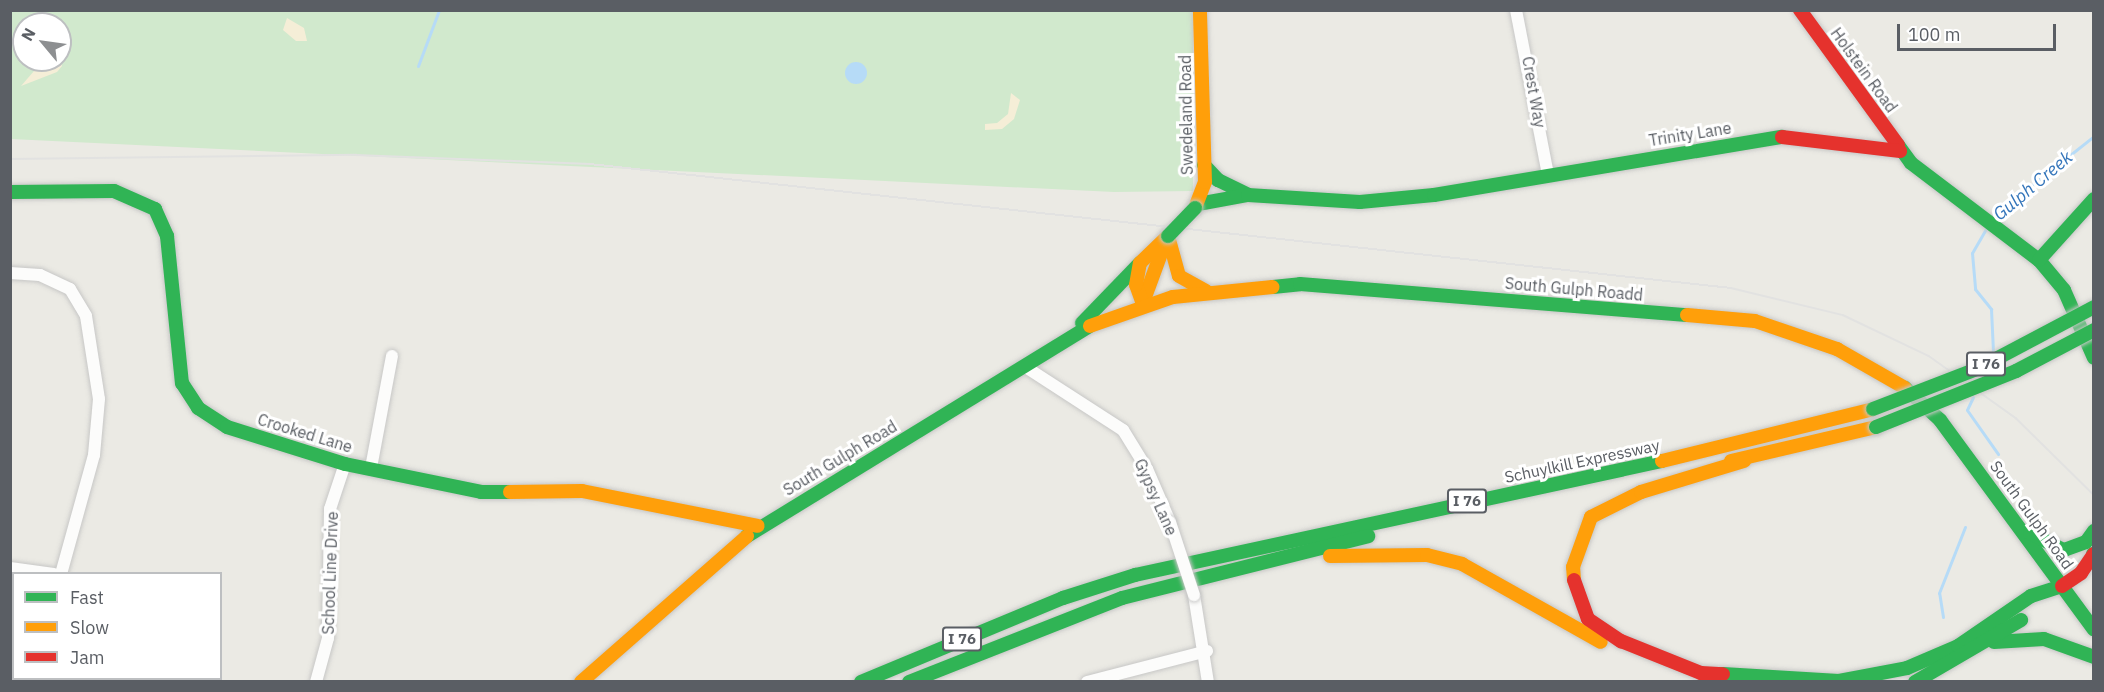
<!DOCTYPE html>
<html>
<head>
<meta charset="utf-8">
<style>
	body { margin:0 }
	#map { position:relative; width:2104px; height:692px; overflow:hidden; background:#ebeae4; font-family:"IBM Plex Sans",sans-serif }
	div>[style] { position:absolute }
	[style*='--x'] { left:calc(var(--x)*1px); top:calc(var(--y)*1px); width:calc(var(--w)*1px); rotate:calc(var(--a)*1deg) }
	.green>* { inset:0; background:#d1e9cd }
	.sand>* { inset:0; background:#f5eed7 }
	.water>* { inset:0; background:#b6dbf7 }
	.round { border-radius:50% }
	.stream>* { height:3px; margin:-1.5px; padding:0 1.5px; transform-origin:1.5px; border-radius:1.5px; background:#b6dbf7 }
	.roads { filter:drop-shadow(0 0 2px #c7c7c6) drop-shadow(0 0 2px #c7c7c6) }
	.street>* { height:12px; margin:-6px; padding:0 6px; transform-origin:6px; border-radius:6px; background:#fcfcfb }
	.fast>* { height:14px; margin:-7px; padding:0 7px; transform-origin:7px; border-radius:7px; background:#30b455 }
	.slow>* { height:14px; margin:-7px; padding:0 7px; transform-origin:7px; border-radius:7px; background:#ff9f0a }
	.jam>* { height:14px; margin:-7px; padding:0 7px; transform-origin:7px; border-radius:7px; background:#e5322d }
	.tram>* { height:1.5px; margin:-0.75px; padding:0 0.75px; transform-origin:0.75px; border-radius:0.75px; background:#e2e2e1 }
	.bridges { filter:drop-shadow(0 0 2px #c7c7c6) drop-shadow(0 0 2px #c7c7c6) }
	.street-bridge>* { height:12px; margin:-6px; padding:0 6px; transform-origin:6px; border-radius:6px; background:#fcfcfb }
	.fast-bridge>* { height:14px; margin:-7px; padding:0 7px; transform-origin:7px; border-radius:7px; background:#30b455 }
	span { translate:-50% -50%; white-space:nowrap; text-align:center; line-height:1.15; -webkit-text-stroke:6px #fff; paint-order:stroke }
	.shield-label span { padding:2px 4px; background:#fff; border:2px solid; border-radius:4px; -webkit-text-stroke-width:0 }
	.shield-label { font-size:15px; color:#5a5e64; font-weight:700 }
	.street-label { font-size:16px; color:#5a5e64 }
	.water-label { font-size:18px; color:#3475ba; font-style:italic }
	.frame { position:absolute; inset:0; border:12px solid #5a5e64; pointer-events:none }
	.legend { position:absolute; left:12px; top:572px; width:210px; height:108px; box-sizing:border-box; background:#fff; border:2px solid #bdbfc1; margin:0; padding:8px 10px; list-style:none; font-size:18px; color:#5a5e64 }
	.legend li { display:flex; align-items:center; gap:12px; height:30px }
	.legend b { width:30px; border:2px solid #bdbfc1 }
	.north { position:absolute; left:12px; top:12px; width:60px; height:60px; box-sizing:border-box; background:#fff; border:2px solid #bdbfc1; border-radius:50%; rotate:299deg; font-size:16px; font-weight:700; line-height:24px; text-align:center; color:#5a5e64 }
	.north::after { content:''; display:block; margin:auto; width:21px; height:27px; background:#8d8f91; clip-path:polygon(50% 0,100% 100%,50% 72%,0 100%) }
	.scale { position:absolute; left:1897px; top:24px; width:159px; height:27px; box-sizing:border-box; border:3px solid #5a5e64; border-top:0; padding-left:8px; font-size:18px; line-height:21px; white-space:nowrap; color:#5a5e64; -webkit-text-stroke:4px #fff; paint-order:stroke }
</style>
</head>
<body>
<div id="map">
	<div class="green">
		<div style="clip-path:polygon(evenodd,11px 11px,1193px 11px,1193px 191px,1114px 192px,11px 139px,11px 11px,24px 24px,60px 24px,60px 60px,24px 60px,24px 24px)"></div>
	</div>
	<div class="sand">
		<div style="clip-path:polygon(287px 18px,304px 28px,307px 41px,296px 41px,283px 30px)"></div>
		<div style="clip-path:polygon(60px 59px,62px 66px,57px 72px,21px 86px,41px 63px)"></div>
		<div style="clip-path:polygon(1011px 93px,1020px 100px,1014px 119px,1002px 129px,985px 130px,985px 124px,997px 123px,1008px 114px)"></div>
	</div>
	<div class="water">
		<div class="round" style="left:845px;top:62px;width:22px;height:22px"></div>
	</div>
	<div class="stream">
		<div style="--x:418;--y:66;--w:60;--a:-69.4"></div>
		<div style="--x:1993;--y:216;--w:129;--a:-38.4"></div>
		<div style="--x:1987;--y:227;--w:30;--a:120"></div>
		<div style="--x:1972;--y:253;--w:36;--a:85"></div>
		<div style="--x:1975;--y:289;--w:26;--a:51"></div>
		<div style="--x:1991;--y:309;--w:42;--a:87.3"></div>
		<div style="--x:1973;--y:397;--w:14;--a:115"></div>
		<div style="--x:1967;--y:410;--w:54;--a:54.8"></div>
		<div style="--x:1943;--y:617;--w:24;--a:-99"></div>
		<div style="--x:1939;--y:593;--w:71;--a:-68.5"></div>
	</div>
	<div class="roads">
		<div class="street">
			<div style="--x:1516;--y:10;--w:167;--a:79"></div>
			<div style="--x:10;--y:273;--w:30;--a:4"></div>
			<div style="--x:40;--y:275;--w:33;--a:25"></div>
			<div style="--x:70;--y:289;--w:31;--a:59"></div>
			<div style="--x:86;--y:316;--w:84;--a:81.1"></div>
			<div style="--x:99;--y:399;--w:56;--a:95.1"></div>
			<div style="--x:94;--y:455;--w:123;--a:105.5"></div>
			<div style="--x:1024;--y:366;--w:118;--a:32.9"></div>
			<div style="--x:1123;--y:430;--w:46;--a:58.4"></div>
			<div style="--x:1147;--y:469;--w:58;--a:66.5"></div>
			<div style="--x:371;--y:468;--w:114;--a:-79.4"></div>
			<div style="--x:10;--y:568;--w:44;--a:7.8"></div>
			<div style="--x:1194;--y:595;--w:88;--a:80.9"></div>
			<div style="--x:196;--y:678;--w:4;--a:63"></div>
			<div style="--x:316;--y:682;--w:46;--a:-74.7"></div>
			<div style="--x:328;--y:638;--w:129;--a:-89.1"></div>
			<div style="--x:330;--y:509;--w:47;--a:-71.6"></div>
			<div style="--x:1087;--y:682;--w:124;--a:-14.5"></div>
		</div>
		<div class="fast">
			<div style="--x:1898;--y:145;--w:22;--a:54"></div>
			<div style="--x:1911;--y:163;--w:161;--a:37.2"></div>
			<div style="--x:2039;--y:260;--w:39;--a:50"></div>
			<div style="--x:2064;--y:290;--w:74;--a:66.2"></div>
			<div style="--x:1204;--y:165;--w:21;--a:47"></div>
			<div style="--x:1218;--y:180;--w:32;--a:26"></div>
			<div style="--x:10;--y:192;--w:104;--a:-0.6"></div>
			<div style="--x:114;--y:191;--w:45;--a:23.7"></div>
			<div style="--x:155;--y:209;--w:30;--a:66"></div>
			<div style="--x:167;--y:236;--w:148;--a:84.2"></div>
			<div style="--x:182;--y:383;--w:30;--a:57"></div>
			<div style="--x:198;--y:408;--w:35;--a:33"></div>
			<div style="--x:227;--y:427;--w:124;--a:17.4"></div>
			<div style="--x:345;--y:464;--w:139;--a:11.6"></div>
			<div style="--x:481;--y:492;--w:29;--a:0"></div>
			<div style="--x:1198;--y:204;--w:51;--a:-10.2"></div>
			<div style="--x:1248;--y:195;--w:112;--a:3.6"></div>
			<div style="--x:1360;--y:202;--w:74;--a:-5.4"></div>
			<div style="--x:1434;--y:195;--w:353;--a:-9.5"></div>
			<div style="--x:2039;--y:260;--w:82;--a:-48"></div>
			<div style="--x:1273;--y:287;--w:27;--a:-6"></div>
			<div style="--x:1300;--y:284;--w:388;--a:4.6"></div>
			<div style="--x:1082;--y:323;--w:83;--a:-46"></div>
			<div style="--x:1905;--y:388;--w:47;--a:42.4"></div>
			<div style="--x:1940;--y:420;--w:260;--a:53.7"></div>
			<div style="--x:2030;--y:533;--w:38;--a:27"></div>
			<div style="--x:2064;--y:550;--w:23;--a:-20"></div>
			<div style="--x:2086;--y:542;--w:14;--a:-54"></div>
			<div style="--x:747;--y:536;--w:402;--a:-31.5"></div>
			<div style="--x:2093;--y:554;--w:1;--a:45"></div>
			<div style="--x:1994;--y:642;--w:50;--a:-3.4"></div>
			<div style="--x:2044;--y:639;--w:53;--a:19.8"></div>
			<div style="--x:1723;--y:674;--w:116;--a:3.5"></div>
			<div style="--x:1839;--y:681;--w:69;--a:-10.8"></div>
			<div style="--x:1907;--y:668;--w:56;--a:-23.3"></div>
			<div style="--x:1958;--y:646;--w:88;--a:-34.4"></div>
			<div style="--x:2031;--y:596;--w:33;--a:-18"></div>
			<div style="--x:861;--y:682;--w:219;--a:-22.6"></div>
			<div style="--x:1063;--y:598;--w:76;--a:-17.7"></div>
			<div style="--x:1135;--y:575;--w:539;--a:-12.21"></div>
			<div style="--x:909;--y:682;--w:229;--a:-21.5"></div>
			<div style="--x:1122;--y:598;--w:254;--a:-14.1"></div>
			<div style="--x:1915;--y:682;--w:123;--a:-30.3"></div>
		</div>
		<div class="slow">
			<div style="--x:1195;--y:208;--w:28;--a:-69"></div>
			<div style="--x:1205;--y:182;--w:172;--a:-91.7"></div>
			<div style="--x:1168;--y:236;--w:41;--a:74.6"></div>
			<div style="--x:1179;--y:276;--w:31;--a:29"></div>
			<div style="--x:1145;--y:297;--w:61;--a:-69.8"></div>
			<div style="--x:1143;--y:304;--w:20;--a:-110"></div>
			<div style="--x:1136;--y:285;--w:22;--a:-80"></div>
			<div style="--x:1140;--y:263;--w:36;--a:-44"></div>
			<div style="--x:1687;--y:315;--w:68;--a:5"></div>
			<div style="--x:1755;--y:321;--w:87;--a:18.9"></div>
			<div style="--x:1837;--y:349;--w:78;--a:29.8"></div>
			<div style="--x:1090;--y:326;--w:88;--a:-19.3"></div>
			<div style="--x:1173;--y:297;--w:100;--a:-5.7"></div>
			<div style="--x:1662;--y:461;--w:217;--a:-13.8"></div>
			<div style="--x:1731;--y:461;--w:149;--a:-13.2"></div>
			<div style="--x:510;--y:492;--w:72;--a:-0.8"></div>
			<div style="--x:582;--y:491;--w:179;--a:11.2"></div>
			<div style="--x:1330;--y:556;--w:97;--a:-0.6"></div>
			<div style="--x:1427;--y:555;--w:36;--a:14"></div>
			<div style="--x:1462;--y:564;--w:159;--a:29.3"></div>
			<div style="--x:1574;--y:580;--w:13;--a:-94"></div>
			<div style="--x:1573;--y:567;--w:53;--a:-70.2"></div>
			<div style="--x:1591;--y:517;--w:56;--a:-26.6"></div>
			<div style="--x:1641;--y:492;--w:108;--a:-16.8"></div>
			<div style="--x:581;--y:682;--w:221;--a:-41.3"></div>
		</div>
		<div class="jam">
			<div style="--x:1800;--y:10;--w:167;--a:54"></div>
			<div style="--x:1782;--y:137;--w:119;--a:6.8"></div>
			<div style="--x:1574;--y:580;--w:41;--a:70.3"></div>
			<div style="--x:1588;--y:619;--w:40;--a:34"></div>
			<div style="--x:1621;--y:641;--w:86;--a:21.8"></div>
			<div style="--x:1701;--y:673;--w:22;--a:3"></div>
			<div style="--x:2062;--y:586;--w:23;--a:-34"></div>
			<div style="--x:2081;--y:573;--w:23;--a:-56"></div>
		</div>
	</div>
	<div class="tram">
		<div style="--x:10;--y:159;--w:346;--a:-0.7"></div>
		<div style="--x:356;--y:155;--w:234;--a:2.2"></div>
		<div style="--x:590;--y:164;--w:1148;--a:6.2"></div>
		<div style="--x:1731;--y:288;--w:115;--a:13.6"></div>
		<div style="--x:1843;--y:315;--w:95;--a:25.5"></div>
		<div style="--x:1929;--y:356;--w:107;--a:35.5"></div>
		<div style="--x:2016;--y:418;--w:110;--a:44.6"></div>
	</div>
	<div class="bridges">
		<div class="street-bridge">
			<div style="--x:1170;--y:522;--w:77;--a:71.8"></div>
		</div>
		<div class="fast-bridge">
			<div style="--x:1168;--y:236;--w:39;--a:-46"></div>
			<div style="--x:1873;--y:409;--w:114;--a:-21.1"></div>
			<div style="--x:1979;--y:368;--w:130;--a:-27.9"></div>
			<div style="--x:1876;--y:427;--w:151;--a:-21.8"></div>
			<div style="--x:2016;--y:371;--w:88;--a:-27.7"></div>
		</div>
	</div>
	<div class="shield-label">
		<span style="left:1986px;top:364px">I 76</span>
		<span style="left:1467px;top:501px">I 76</span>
		<span style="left:962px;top:639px">I 76</span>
	</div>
	<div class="street-label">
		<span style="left:1864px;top:70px;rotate:54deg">Holstein Road</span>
		<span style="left:1534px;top:92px;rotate:80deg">Crest Way</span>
		<span style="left:1186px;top:115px;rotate:-91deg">Swedeland Road</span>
		<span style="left:1690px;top:134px;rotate:-9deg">Trinity Lane</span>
		<span style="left:1574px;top:289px;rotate:5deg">South Gulph Roadd</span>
		<span style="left:305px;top:433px;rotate:17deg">Crooked Lane</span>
		<span style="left:840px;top:458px;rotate:-31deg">South Gulph Road</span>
		<span style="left:1582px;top:461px;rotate:-12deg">Schuylkill Expressway</span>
		<span style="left:1156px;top:497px;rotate:66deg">Gypsy Lane</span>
		<span style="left:2032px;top:515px;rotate:54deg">South Gulph Road</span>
		<span style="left:330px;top:573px;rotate:-88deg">School Line Drive</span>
	</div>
	<div class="water-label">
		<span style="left:2033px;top:186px;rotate:-40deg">Gulph Creek</span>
	</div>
	<div class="frame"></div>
	<ul class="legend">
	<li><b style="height:8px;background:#30b455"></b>Fast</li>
	<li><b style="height:8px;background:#ff9f0a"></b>Slow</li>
	<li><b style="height:8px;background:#e5322d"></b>Jam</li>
	</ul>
	<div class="north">N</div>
	<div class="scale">100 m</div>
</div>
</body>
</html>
